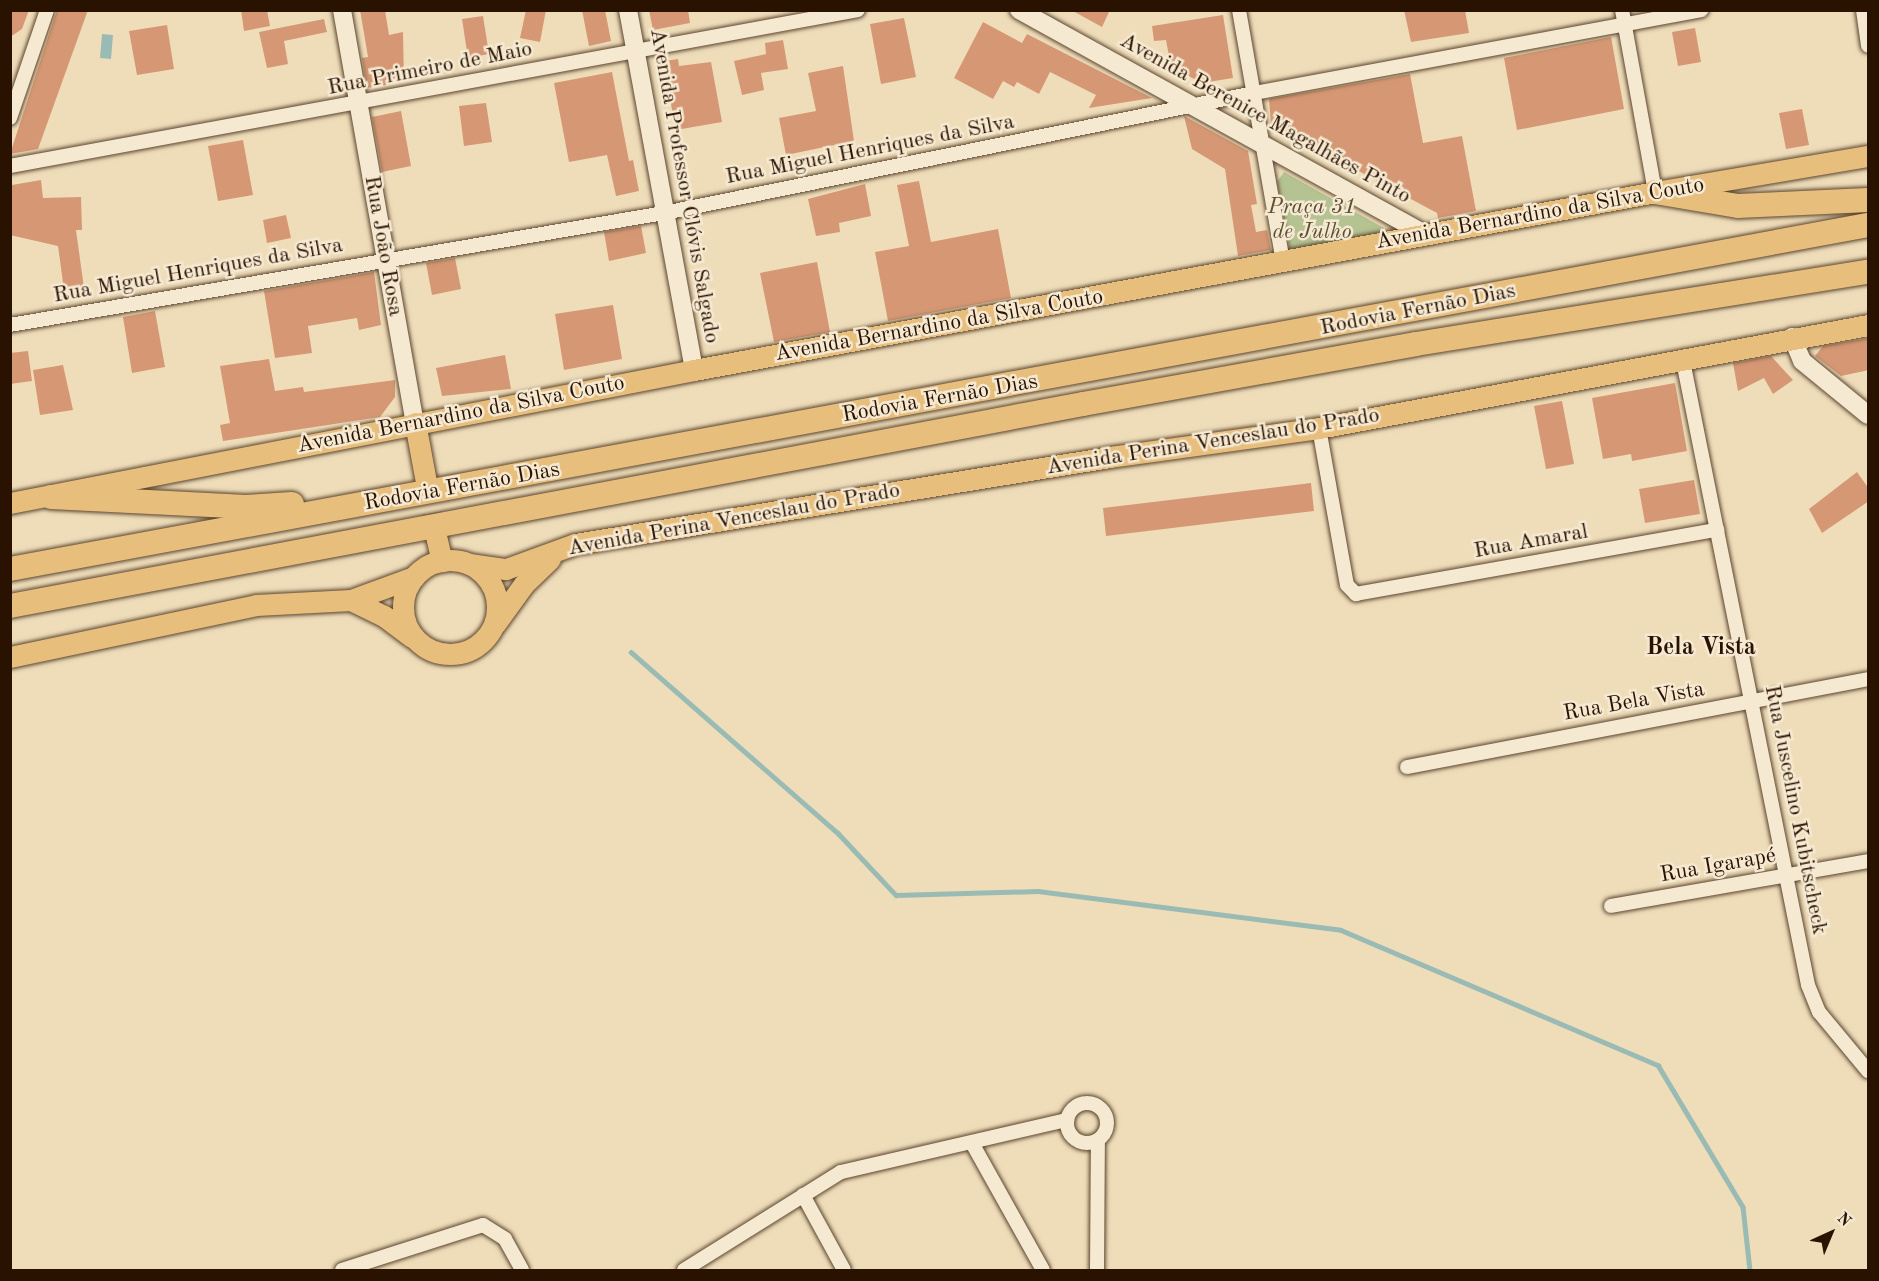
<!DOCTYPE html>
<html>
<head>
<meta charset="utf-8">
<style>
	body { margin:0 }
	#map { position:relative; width:1879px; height:1281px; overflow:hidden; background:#efddba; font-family:"Old Standard TT",serif }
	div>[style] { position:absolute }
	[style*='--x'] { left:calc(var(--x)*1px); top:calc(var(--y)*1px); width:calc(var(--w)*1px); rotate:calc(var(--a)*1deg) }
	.green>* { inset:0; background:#b5c292 }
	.water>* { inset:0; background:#9abbb4 }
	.stream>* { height:4.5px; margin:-2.25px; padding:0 2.25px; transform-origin:2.25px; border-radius:2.25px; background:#9abbb4 }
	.building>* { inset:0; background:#d69874 }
	.primary-tunnel>* { height:21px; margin-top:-10.5px; transform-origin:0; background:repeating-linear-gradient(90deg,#c8b495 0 21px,transparent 0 31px) }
	.roads { filter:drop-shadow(0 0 2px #5b452e) drop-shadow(0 0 2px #5b452e) }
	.minor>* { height:14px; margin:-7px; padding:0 7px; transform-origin:7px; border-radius:7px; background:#f5e9d2 }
	.minor>.ring { margin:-7px; padding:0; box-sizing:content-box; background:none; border:14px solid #f5e9d2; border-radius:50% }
	.secondary>* { height:18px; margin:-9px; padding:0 9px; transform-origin:9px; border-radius:9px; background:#f5e9d2 }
	.primary>* { height:21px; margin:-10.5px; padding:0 10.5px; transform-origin:10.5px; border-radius:10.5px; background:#e8be7d }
	.primary>.ring { margin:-10.5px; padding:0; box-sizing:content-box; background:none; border:21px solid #e8be7d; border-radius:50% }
	.motorway>* { height:24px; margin:-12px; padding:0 12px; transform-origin:12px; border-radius:12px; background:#e8be7d }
	span { translate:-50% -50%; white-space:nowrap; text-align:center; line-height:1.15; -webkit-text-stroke:5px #f5e9d2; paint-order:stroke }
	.street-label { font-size:22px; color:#2a1200 }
	.park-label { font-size:22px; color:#5b5033; font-style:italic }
	.neighbourhood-label { font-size:24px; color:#2a1200; font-weight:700 }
	.frame { position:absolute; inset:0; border:12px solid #2a1200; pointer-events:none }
	.north { position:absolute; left:1801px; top:1203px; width:60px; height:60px; -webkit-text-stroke:4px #f5e9d2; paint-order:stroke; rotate:44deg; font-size:16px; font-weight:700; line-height:24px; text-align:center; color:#2a1200 }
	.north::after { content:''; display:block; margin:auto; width:21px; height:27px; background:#2a1200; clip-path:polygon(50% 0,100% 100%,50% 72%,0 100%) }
</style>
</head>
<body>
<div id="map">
	<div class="green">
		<div style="clip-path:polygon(1284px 172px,1384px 228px,1382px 237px,1290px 251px,1277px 182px)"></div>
	</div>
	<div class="water">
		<div style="clip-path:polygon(102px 34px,113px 35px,111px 59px,100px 58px)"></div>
	</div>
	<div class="stream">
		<div style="--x:631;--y:652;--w:275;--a:41.2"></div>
		<div style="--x:838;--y:833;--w:85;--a:46.9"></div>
		<div style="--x:896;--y:895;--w:142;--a:-1.6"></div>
		<div style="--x:1038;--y:891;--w:305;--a:7.3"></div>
		<div style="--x:1341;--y:930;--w:345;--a:23.1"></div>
		<div style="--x:1658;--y:1065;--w:165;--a:59.1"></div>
		<div style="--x:1743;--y:1207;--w:63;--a:83.7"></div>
	</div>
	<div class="building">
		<div style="clip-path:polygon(10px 10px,29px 10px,22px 29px,10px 37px)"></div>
		<div style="clip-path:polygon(57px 10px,88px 10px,38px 149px,10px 154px)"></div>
		<div style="clip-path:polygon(241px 10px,267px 10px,270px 26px,244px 31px)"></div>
		<div style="clip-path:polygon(360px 10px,385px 10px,389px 35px,403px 32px,404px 82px,367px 88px,362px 58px,368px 57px)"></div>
		<div style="clip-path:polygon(526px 10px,546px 10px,540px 42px,520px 38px)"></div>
		<div style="clip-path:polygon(582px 10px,605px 10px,611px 41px,589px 46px)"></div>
		<div style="clip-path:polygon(649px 10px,688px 10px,690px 23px,653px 30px)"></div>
		<div style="clip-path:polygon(1071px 10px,1110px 10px,1102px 27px)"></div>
		<div style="clip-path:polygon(1404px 10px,1465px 10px,1469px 33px,1411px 42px)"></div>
		<div style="clip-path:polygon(1223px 15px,1233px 78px,1202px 83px,1171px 67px,1166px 40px,1154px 41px,1152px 26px)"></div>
		<div style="clip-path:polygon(483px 16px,489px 54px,468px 58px,462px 19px)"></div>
		<div style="clip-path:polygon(904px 18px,916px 77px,881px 84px,870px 24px)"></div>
		<div style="clip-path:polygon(324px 19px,327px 32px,284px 41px,288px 64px,267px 68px,259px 32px)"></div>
		<div style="clip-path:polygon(983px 22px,1022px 43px,1027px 34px,1152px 98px,1089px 108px,1096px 95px,1050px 72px,1039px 94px,1017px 82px,1014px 87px,1003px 81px,993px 99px,954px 78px)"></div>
		<div style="clip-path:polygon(167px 25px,174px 69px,137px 75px,129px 31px)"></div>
		<div style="clip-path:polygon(1695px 28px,1701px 62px,1678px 66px,1672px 32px)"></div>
		<div style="clip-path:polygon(1611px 37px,1624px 109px,1517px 130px,1504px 58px)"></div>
		<div style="clip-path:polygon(783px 40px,788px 69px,761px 73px,764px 90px,742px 95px,734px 61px,766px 54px,765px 43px)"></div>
		<div style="clip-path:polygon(678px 59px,679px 66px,711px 62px,722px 122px,676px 130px,670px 99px,664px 99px,658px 62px)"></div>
		<div style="clip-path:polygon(843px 66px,854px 141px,786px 155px,779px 118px,816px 111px,808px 73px)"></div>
		<div style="clip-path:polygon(612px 72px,629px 161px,633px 160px,639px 191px,616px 196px,607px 155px,569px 162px,554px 83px)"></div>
		<div style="clip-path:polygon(1410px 74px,1423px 143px,1462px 136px,1476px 211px,1438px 218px,1437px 213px,1271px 124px,1269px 99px)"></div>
		<div style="clip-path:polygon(486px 103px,492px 142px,464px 146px,459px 106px)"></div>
		<div style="clip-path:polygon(1802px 109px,1809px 145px,1786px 149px,1779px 113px)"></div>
		<div style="clip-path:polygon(401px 111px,411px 166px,382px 172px,372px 117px)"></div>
		<div style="clip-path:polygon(1184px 116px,1248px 151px,1257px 204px,1251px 205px,1256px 232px,1267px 230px,1271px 250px,1238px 256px,1225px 169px,1192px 149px)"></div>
		<div style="clip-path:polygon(243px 140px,253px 195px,218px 201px,208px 146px)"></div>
		<div style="clip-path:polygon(41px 180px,43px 198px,81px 197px,82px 230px,76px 230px,84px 288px,64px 290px,58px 246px,10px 235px,12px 185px)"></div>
		<div style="clip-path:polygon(919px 181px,931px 242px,998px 229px,1011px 298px,888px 321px,875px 252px,909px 246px,897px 185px)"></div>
		<div style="clip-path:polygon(865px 184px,871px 216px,839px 223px,840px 232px,816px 236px,808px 199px)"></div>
		<div style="clip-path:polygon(286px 215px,291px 238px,267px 243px,263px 220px)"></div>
		<div style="clip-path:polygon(641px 226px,646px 253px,609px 261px,604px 232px)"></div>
		<div style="clip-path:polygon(455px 258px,461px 289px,432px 295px,426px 263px)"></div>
		<div style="clip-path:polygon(817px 262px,830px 332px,774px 342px,760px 273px)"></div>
		<div style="clip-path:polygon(374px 272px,381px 325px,359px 330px,357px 318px,308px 326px,312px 353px,275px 358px,264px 291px)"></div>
		<div style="clip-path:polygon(613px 305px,622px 359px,564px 370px,555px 314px)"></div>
		<div style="clip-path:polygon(155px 311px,165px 367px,132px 373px,123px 317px)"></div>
		<div style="clip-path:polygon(1869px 338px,1869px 370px,1841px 376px,1815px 356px,1823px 346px)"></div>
		<div style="clip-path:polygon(28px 351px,32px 381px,10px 384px,10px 353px)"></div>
		<div style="clip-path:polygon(505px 355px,511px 389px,442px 396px,436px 368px)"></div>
		<div style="clip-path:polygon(1771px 356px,1793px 380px,1773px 394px,1764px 378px,1738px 391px,1733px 363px)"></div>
		<div style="clip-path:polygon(269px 359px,275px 391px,303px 387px,304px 392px,395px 380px,395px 397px,380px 417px,223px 441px,220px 425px,230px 423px,220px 366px)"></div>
		<div style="clip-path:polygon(63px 365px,73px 410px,40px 415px,33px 370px)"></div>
		<div style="clip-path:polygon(1675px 383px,1687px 451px,1632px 461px,1631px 454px,1603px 459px,1592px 398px)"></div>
		<div style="clip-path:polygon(1562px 401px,1574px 464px,1546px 469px,1534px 406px)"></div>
		<div style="clip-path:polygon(1857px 472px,1869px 489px,1869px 501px,1822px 533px,1809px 509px)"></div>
		<div style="clip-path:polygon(1694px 480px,1700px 514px,1645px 523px,1639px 489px)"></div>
		<div style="clip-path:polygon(1311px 483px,1314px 511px,1106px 536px,1103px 508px)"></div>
	</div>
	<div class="primary-tunnel">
		<div style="--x:426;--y:482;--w:55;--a:79.5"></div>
	</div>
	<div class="roads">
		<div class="minor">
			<div style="--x:1239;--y:10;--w:257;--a:80.1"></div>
			<div style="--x:1622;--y:10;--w:185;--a:79.7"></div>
			<div style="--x:1863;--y:10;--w:36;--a:82"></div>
			<div style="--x:10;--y:118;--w:114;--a:-71.1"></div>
			<div style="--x:10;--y:166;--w:862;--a:-10.42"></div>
			<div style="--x:10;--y:325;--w:664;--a:-9.72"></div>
			<div style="--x:664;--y:213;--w:602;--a:-11.5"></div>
			<div style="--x:1254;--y:93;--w:455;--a:-10.5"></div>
			<div style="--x:1683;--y:361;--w:636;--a:78.67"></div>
			<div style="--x:1808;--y:985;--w:29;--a:68"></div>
			<div style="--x:1819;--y:1012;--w:77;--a:50.3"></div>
			<div style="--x:1319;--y:428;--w:159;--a:79.9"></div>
			<div style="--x:1347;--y:585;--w:13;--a:45"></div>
			<div style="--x:1356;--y:594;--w:367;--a:-10.1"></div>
			<div style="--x:1407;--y:767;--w:469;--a:-10.8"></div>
			<div style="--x:1611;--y:906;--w:261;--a:-9.9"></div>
			<div class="ring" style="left:1067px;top:1103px;width:26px;height:26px"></div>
			<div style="--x:972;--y:1143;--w:145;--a:60.8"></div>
			<div style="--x:803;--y:1195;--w:85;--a:61.3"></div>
			<div style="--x:342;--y:1270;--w:148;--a:-17.7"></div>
			<div style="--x:483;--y:1225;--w:26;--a:32"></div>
			<div style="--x:505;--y:1239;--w:35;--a:61"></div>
			<div style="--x:684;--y:1270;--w:185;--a:-32"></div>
			<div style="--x:841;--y:1172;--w:232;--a:-13"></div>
			<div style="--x:1097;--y:1270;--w:130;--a:-89.6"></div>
		</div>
		<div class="secondary">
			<div style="--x:342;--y:10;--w:419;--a:80"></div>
			<div style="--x:628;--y:10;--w:366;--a:79.6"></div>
			<div style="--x:1019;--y:10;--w:464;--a:28.9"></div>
			<div style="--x:1792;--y:337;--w:26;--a:67"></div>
			<div style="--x:1802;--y:361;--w:85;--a:39.3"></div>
		</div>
		<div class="primary">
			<div style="--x:415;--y:423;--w:60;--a:79.4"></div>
			<div style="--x:10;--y:503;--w:697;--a:-11"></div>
			<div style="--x:694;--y:370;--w:977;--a:-10.49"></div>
			<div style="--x:1655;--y:192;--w:216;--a:-9.6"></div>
			<div style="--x:436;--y:536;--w:26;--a:77"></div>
			<div class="ring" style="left:403px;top:560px;width:73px;height:73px"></div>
			<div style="--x:469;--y:564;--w:37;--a:8"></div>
			<div style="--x:506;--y:569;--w:73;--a:-19.9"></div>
			<div style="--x:575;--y:544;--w:542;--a:-9.24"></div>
			<div style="--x:1110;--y:457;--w:211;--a:-7.9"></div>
			<div style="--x:1319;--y:428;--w:559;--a:-10.63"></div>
			<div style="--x:351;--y:600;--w:37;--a:26"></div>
			<div style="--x:384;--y:616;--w:35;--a:37"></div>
			<div style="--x:495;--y:624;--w:49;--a:-54.1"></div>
			<div style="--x:524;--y:584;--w:36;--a:-44"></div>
			<div style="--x:10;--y:657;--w:251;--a:-11.9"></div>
			<div style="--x:256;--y:605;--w:95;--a:-3"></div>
			<div style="--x:351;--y:600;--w:67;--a:-20.1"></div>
		</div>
		<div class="motorway">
			<div style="--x:1655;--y:192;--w:84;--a:9.6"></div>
			<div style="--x:1738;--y:206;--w:130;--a:-2.6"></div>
			<div style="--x:51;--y:497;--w:195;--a:2.9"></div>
			<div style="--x:246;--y:507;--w:46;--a:-3.7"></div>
			<div style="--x:10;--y:569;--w:1890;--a:-10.49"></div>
			<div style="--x:10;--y:606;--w:1092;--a:-10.66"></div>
			<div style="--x:1083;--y:404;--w:338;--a:-10.2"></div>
			<div style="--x:1416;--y:344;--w:458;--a:-9.1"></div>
		</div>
	</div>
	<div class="street-label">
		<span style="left:430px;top:69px;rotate:-11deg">Rua Primeiro de Maio</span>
		<span style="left:1265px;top:119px;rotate:29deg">Avenida Berenice Magalhães Pinto</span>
		<span style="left:870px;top:150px;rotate:-11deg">Rua Miguel Henriques da Silva</span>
		<span style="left:684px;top:186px;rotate:80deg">Avenida Professor Clóvis Salgado</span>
		<span style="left:1540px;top:214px;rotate:-10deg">Avenida Bernardino da Silva Couto</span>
		<span style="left:383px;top:246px;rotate:80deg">Rua João Rosa</span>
		<span style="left:198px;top:271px;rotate:-10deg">Rua Miguel Henriques da Silva</span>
		<span style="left:1418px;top:310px;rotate:-11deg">Rodovia Fernão Dias</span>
		<span style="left:939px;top:326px;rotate:-10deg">Avenida Bernardino da Silva Couto</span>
		<span style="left:940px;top:399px;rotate:-10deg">Rodovia Fernão Dias</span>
		<span style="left:461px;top:415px;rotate:-11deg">Avenida Bernardino da Silva Couto</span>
		<span style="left:1213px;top:442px;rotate:-9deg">Avenida Perina Venceslau do Prado</span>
		<span style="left:462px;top:487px;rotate:-10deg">Rodovia Fernão Dias</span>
		<span style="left:734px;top:520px;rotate:-10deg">Avenida Perina Venceslau do Prado</span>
		<span style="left:1531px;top:542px;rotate:-10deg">Rua Amaral</span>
		<span style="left:1634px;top:702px;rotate:-10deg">Rua Bela Vista</span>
		<span style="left:1795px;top:810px;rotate:79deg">Rua Juscelino Kubitscheck</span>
		<span style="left:1718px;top:866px;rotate:-10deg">Rua Igarapé</span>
	</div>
	<div class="park-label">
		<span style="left:1312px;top:220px">Praça 31<br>de Julho</span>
	</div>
	<div class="neighbourhood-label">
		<span style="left:1701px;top:649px">Bela Vista</span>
	</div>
	<div class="frame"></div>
	<div class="north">N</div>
</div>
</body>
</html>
